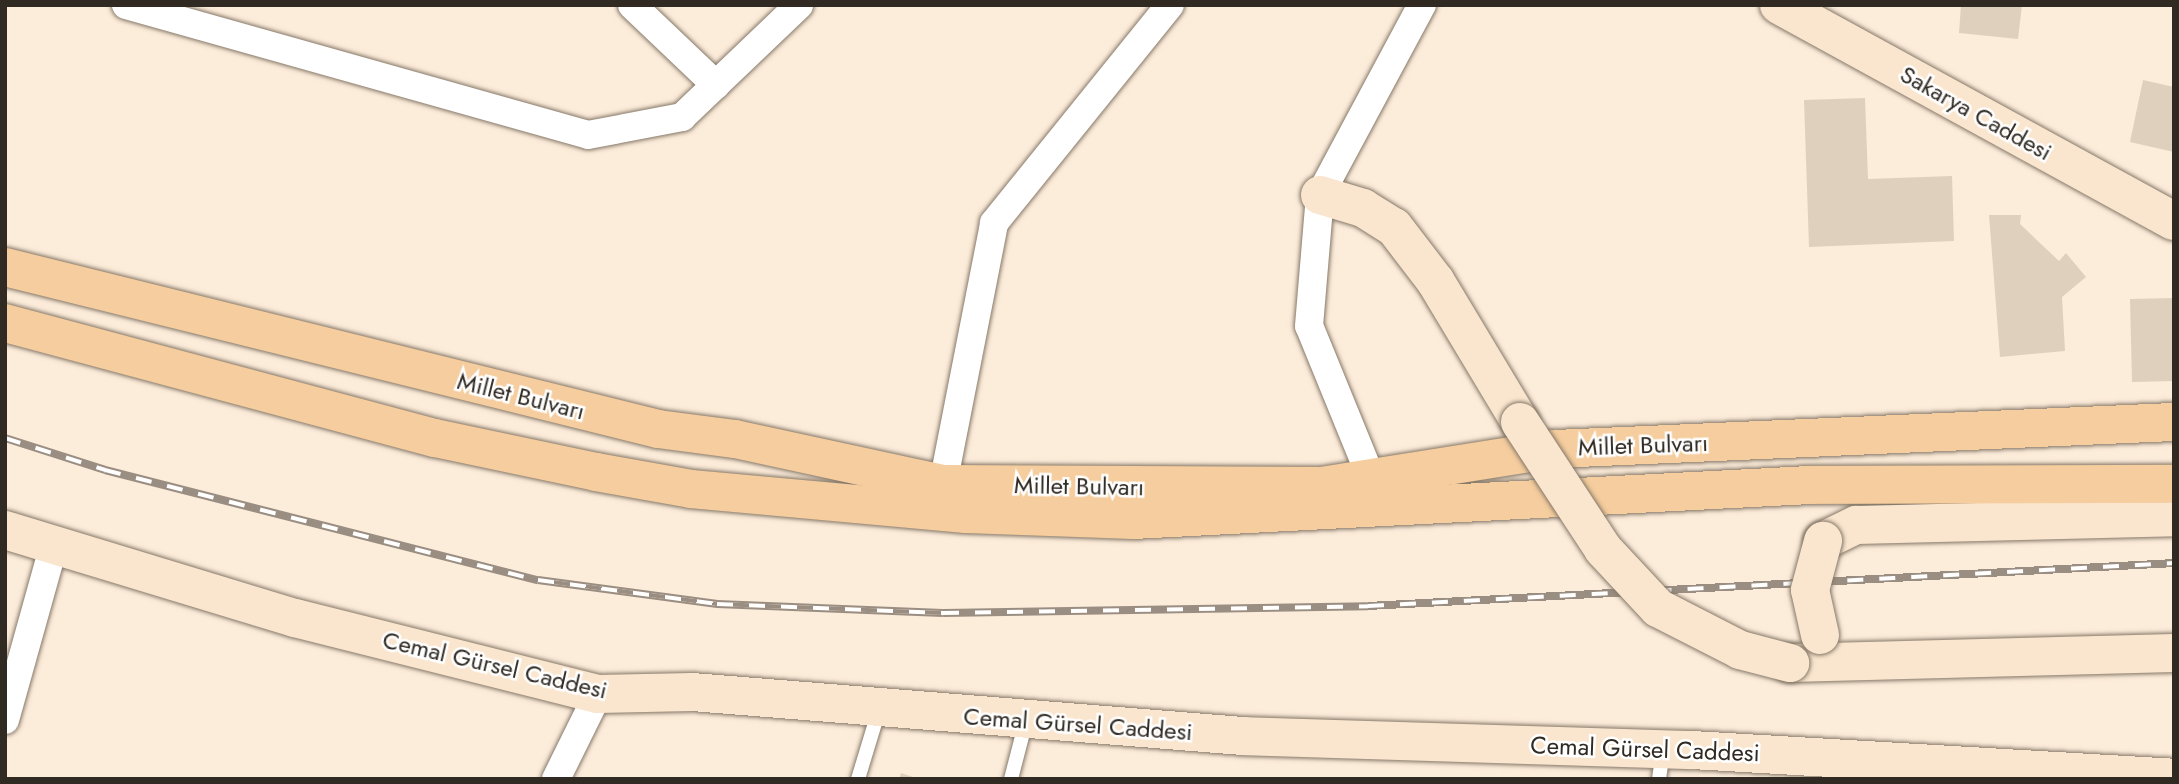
<!DOCTYPE html>
<html>
<head>
<meta charset="utf-8">
<style>
	body { margin:0 }
	#map { position:relative; width:2179px; height:784px; overflow:hidden; background:#fcecda; font-family:Jost,sans-serif }
	div>[style] { position:absolute }
	[style*='--x'] { left:calc(var(--x)*1px); top:calc(var(--y)*1px); width:calc(var(--w)*1px); rotate:calc(var(--a)*1deg) }
	.building>* { inset:0; background:#dfd0be }
	.roads { filter:drop-shadow(0 0 2px #867868) drop-shadow(0 0 2px #867868) }
	.lane>* { height:14px; margin:-7px; padding:0 7px; transform-origin:7px; border-radius:7px; background:#fff }
	.street>* { height:28px; margin:-14px; padding:0 14px; transform-origin:14px; border-radius:14px; background:#fff }
	.secondary>* { height:38px; margin:-19px; padding:0 19px; transform-origin:19px; border-radius:19px; background:#fae6cf }
	.primary>* { height:38px; margin:-19px; padding:0 19px; transform-origin:19px; border-radius:19px; background:#f5cd9e }
	.rail>* { height:8px; margin-top:-4px; transform-origin:0; background:repeating-linear-gradient(90deg,#fff 0 16px,#9a8e82 0 32px); box-sizing:border-box; border-block:2px solid #9a8e82 }
	.bridges { filter:drop-shadow(0 0 2px #867868) drop-shadow(0 0 2px #867868) }
	.secondary-bridge>* { height:38px; margin:-19px; padding:0 19px; transform-origin:19px; border-radius:19px; background:#fae6cf }
	span { translate:-50% -50%; white-space:nowrap; text-align:center; line-height:1.15; -webkit-text-stroke:5px #fff; paint-order:stroke }
	.street-label { font-size:24px; color:#302a23 }
	.frame { position:absolute; inset:0; border:7px solid #302a23; pointer-events:none }
</style>
</head>
<body>
<div id="map">
	<div class="building">
		<div style="clip-path:polygon(1961px 5px,2022px 5px,2018px 39px,1959px 33px)"></div>
		<div style="clip-path:polygon(2143px 80px,2174px 87px,2174px 152px,2130px 142px)"></div>
		<div style="clip-path:polygon(1865px 98px,1868px 179px,1952px 176px,1954px 241px,1809px 247px,1804px 100px)"></div>
		<div style="clip-path:polygon(1989px 215px,2021px 215px,2020px 224px,2059px 261px,2066px 253px,2086px 277px,2062px 297px,2065px 351px,2000px 357px)"></div>
		<div style="clip-path:polygon(2174px 298px,2174px 381px,2132px 382px,2130px 299px)"></div>
		<div style="clip-path:polygon(901px 773px,916px 778px,916px 779px,899px 779px)"></div>
	</div>
	<div class="roads">
		<div class="lane">
			<div style="--x:858;--y:779;--w:72;--a:-73.1"></div>
			<div style="--x:1011;--y:779;--w:60;--a:-75.5"></div>
			<div style="--x:1659;--y:779;--w:29;--a:-82"></div>
		</div>
		<div class="street">
			<div style="--x:126;--y:5;--w:480;--a:15.7"></div>
			<div style="--x:588;--y:135;--w:96;--a:-10.8"></div>
			<div style="--x:682;--y:117;--w:162;--a:-43.7"></div>
			<div style="--x:632;--y:5;--w:116;--a:43.6"></div>
			<div style="--x:1372;--y:480;--w:166;--a:-112.2"></div>
			<div style="--x:1309;--y:326;--w:131;--a:-85.2"></div>
			<div style="--x:1320;--y:195;--w:216;--a:-61.8"></div>
			<div style="--x:943;--y:484;--w:266;--a:-78.9"></div>
			<div style="--x:994;--y:223;--w:280;--a:-51.1"></div>
			<div style="--x:5;--y:720;--w:182;--a:-74.4"></div>
			<div style="--x:556;--y:779;--w:95;--a:-63.7"></div>
		</div>
		<div class="secondary">
			<div style="--x:1779;--y:5;--w:450;--a:28.7"></div>
			<div style="--x:1320;--y:195;--w:45;--a:16.8"></div>
			<div style="--x:1363;--y:208;--w:36;--a:32"></div>
			<div style="--x:1394;--y:227;--w:69;--a:52.6"></div>
			<div style="--x:1436;--y:282;--w:163;--a:59"></div>
			<div style="--x:5;--y:530;--w:303;--a:16.9"></div>
			<div style="--x:295;--y:618;--w:312;--a:14.1"></div>
			<div style="--x:598;--y:694;--w:94;--a:-1.2"></div>
			<div style="--x:692;--y:692;--w:552;--a:4.57"></div>
			<div style="--x:1242;--y:736;--w:450;--a:1.8"></div>
			<div style="--x:1692;--y:750;--w:483;--a:3.3"></div>
			<div style="--x:1823;--y:541;--w:37;--a:-26"></div>
			<div style="--x:1856;--y:525;--w:318;--a:-1.4"></div>
			<div style="--x:1790;--y:663;--w:384;--a:-1.5"></div>
		</div>
		<div class="primary">
			<div style="--x:5;--y:267;--w:673;--a:13.93"></div>
			<div style="--x:658;--y:429;--w:78;--a:7.4"></div>
			<div style="--x:735;--y:439;--w:213;--a:12.2"></div>
			<div style="--x:943;--y:484;--w:378;--a:0.3"></div>
			<div style="--x:1321;--y:486;--w:237;--a:-9"></div>
			<div style="--x:1555;--y:449;--w:620;--a:-2.5"></div>
			<div style="--x:5;--y:323;--w:445;--a:15"></div>
			<div style="--x:435;--y:438;--w:165;--a:11.9"></div>
			<div style="--x:596;--y:472;--w:97;--a:10.1"></div>
			<div style="--x:691;--y:489;--w:276;--a:5.2"></div>
			<div style="--x:966;--y:514;--w:167;--a:2.1"></div>
			<div style="--x:1133;--y:520;--w:679;--a:-2.96"></div>
			<div style="--x:1811;--y:485;--w:363;--a:-0.2"></div>
		</div>
	</div>
	<div class="rail">
		<div style="--x:5;--y:438;--w:105;--a:17.7"></div>
		<div style="--x:105;--y:470;--w:447;--a:14.3"></div>
		<div style="--x:538;--y:580;--w:181;--a:7.6"></div>
		<div style="--x:717;--y:604;--w:226;--a:2.3"></div>
		<div style="--x:943;--y:613;--w:425;--a:-0.9"></div>
		<div style="--x:1368;--y:606;--w:807;--a:-3.05"></div>
	</div>
	<div class="bridges">
		<div class="secondary-bridge">
			<div style="--x:1520;--y:422;--w:152;--a:56.8"></div>
			<div style="--x:1603;--y:549;--w:81;--a:47"></div>
			<div style="--x:1658;--y:608;--w:92;--a:27.1"></div>
			<div style="--x:1740;--y:650;--w:52;--a:14.6"></div>
			<div style="--x:1820;--y:635;--w:46;--a:-102.5"></div>
			<div style="--x:1810;--y:590;--w:51;--a:-75.1"></div>
		</div>
	</div>
	<div class="street-label">
		<span style="left:1976px;top:113px;rotate:29deg">Sakarya Caddesi</span>
		<span style="left:521px;top:396px;rotate:14deg">Millet Bulvarı</span>
		<span style="left:1643px;top:445px;rotate:-2deg">Millet Bulvarı</span>
		<span style="left:1079px;top:486px;rotate:1deg">Millet Bulvarı</span>
		<span style="left:495px;top:665px;rotate:13deg">Cemal Gürsel Caddesi</span>
		<span style="left:1078px;top:724px;rotate:4deg">Cemal Gürsel Caddesi</span>
		<span style="left:1645px;top:749px;rotate:2deg">Cemal Gürsel Caddesi</span>
	</div>
	<div class="frame"></div>
</div>
</body>
</html>
